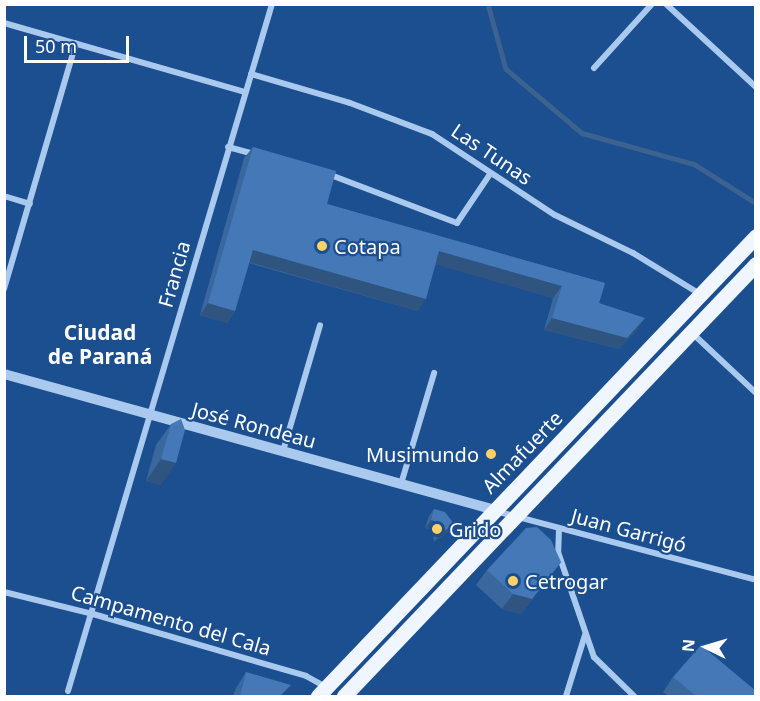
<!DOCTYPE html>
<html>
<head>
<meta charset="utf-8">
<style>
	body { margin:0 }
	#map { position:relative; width:760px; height:701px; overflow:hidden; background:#1b4f8f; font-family:"Noto Sans",sans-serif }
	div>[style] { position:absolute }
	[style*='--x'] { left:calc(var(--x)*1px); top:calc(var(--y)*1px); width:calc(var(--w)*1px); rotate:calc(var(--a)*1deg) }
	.stream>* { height:4.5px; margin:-2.25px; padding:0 2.25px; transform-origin:2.25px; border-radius:2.25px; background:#3c6290 }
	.minor>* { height:6px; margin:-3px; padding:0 3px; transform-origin:3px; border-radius:3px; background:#a9c9ee }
	.tertiary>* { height:10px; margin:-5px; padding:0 5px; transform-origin:5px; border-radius:5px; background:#a9c9ee }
	.primary>* { height:15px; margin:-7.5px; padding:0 7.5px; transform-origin:7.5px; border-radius:7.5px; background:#f0f6ff }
	.wall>* { inset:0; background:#3a679d }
	.shaded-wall>* { inset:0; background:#305480 }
	.building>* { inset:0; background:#4478b7 }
	.dots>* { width:16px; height:16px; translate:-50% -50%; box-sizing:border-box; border:3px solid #1b4f8f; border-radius:50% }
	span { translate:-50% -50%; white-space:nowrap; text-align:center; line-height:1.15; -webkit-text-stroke:4.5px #1b4f8f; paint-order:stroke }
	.street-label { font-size:20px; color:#fff }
	.poi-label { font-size:20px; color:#fff }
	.left { translate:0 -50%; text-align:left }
	.right { translate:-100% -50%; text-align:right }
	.neighbourhood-label { font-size:21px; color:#fff; font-weight:700 }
	.frame { position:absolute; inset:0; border:6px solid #fff; pointer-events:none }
	.north { position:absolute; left:676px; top:617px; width:60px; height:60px; -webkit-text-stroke:4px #1b4f8f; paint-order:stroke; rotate:275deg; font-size:16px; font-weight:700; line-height:24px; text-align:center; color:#fff }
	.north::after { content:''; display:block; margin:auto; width:21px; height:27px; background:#fff; clip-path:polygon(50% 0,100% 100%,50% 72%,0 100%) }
	.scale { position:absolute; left:24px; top:36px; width:105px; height:27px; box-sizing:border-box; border:3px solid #fff; border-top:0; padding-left:8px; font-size:18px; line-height:21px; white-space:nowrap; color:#fff; -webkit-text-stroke:4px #1b4f8f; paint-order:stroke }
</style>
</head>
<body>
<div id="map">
	<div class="stream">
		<div style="--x:488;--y:4;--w:67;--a:74.5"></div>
		<div style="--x:506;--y:69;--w:99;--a:40.1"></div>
		<div style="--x:582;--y:133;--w:116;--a:15.5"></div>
		<div style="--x:694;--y:164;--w:73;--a:32.2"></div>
	</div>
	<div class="minor">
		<div style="--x:666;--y:4;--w:122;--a:42.7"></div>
		<div style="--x:4;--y:23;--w:251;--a:16"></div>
		<div style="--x:594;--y:68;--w:86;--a:-47.8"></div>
		<div style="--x:251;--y:74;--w:103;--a:16.3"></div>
		<div style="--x:350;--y:103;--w:88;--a:20.7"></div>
		<div style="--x:432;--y:134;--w:147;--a:33.4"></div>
		<div style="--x:555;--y:215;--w:87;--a:26"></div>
		<div style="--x:633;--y:253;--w:79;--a:31.5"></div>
		<div style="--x:228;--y:147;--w:27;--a:15"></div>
		<div style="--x:328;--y:174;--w:138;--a:20.8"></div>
		<div style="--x:457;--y:223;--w:59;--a:-56"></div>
		<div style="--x:4;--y:196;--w:27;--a:17"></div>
		<div style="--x:4;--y:289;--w:256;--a:-73.7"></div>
		<div style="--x:691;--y:332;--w:89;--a:43.2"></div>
		<div style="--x:283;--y:451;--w:131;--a:-73.6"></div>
		<div style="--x:401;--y:484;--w:116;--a:-73.4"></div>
		<div style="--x:495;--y:511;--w:270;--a:14.8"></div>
		<div style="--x:559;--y:529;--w:23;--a:92"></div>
		<div style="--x:558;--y:552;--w:111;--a:71.1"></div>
		<div style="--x:594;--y:657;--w:56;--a:44.3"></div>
		<div style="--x:4;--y:592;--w:92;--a:13.9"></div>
		<div style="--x:93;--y:614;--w:222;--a:16.2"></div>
		<div style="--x:306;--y:676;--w:23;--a:29"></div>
		<div style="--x:68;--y:691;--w:717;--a:-73.46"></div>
		<div style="--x:566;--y:696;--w:64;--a:-72.7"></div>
	</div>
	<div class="tertiary">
		<div style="--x:4;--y:374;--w:509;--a:15.48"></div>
	</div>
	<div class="primary">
		<div style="--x:318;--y:696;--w:635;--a:-46.4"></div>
		<div style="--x:344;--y:696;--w:597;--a:-46.36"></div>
	</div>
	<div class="wall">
		<div style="clip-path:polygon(253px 147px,327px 204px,605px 283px,599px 303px,637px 330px,619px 349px,544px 330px,553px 298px,436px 264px,418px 311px,249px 263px,235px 311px,227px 323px,200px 315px,244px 158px)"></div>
		<div style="clip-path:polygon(171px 424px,161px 485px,146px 481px,156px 445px)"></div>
		<div style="clip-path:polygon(434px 509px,448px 532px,434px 542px,432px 530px,425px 528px,429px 516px)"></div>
		<div style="clip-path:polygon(561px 562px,521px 614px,502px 609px,476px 585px,487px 570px)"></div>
		<div style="clip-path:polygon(246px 672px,283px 696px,233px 696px,236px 688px)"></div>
		<div style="clip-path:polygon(673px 677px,756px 696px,668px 696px,663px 692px)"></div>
	</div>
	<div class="shaded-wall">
		<div style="clip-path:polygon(253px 250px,426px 299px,418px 311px,245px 261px)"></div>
		<div style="clip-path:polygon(439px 251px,562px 286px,553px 298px,431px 263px)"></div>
		<div style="clip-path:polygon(208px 303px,235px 311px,227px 323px,200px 315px)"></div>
		<div style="clip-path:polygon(552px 318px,645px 318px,637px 330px,619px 349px,544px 330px)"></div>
		<div style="clip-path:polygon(161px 459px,176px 463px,161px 485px,146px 481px)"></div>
		<div style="clip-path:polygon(431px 520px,438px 522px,432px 530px,425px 528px)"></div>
		<div style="clip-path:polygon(454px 524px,448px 532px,434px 542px,440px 534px)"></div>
		<div style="clip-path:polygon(561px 562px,521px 614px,502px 609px,513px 594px)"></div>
	</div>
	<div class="building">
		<div style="clip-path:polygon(253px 147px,336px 171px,327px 204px,605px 283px,599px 303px,645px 318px,627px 338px,552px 318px,562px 286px,439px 251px,426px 299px,253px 250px,235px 311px,208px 303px)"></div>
		<div style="clip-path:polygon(181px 419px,185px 430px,176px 463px,161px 459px,171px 424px)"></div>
		<div style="clip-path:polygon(434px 509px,445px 512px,454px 524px,440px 534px,438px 522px,431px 520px)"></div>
		<div style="clip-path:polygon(537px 527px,551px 540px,561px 562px,532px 599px,513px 594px,487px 570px,526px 528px)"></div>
		<div style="clip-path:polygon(701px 645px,756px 691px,756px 696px,696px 696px,673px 677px)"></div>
		<div style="clip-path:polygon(246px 672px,291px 685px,280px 696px,240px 696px)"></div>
	</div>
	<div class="dots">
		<div style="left:322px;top:246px;background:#ffd166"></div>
		<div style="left:491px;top:454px;background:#ffd166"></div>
		<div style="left:437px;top:529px;background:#ffd166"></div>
		<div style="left:513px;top:581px;background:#ffd166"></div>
	</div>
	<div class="street-label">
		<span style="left:492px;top:154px;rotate:34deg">Las Tunas</span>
		<span style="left:174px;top:274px;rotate:-74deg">Francia</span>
		<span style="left:254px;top:425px;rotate:15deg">José Rondeau</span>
		<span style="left:522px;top:452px;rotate:-46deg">Almafuerte</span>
		<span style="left:629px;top:530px;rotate:15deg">Juan Garrigó</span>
		<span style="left:171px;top:620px;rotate:16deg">Campamento del Cala</span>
	</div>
	<div class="poi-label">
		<span class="left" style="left:334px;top:246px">Cotapa</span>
		<span class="right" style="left:479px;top:454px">Musimundo</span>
		<span class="left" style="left:449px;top:529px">Grido</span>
		<span class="left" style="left:525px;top:581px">Cetrogar</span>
	</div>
	<div class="neighbourhood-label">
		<span style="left:100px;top:344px">Ciudad<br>de Paraná</span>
	</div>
	<div class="frame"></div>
	<div class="north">N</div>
	<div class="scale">50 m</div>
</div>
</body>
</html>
